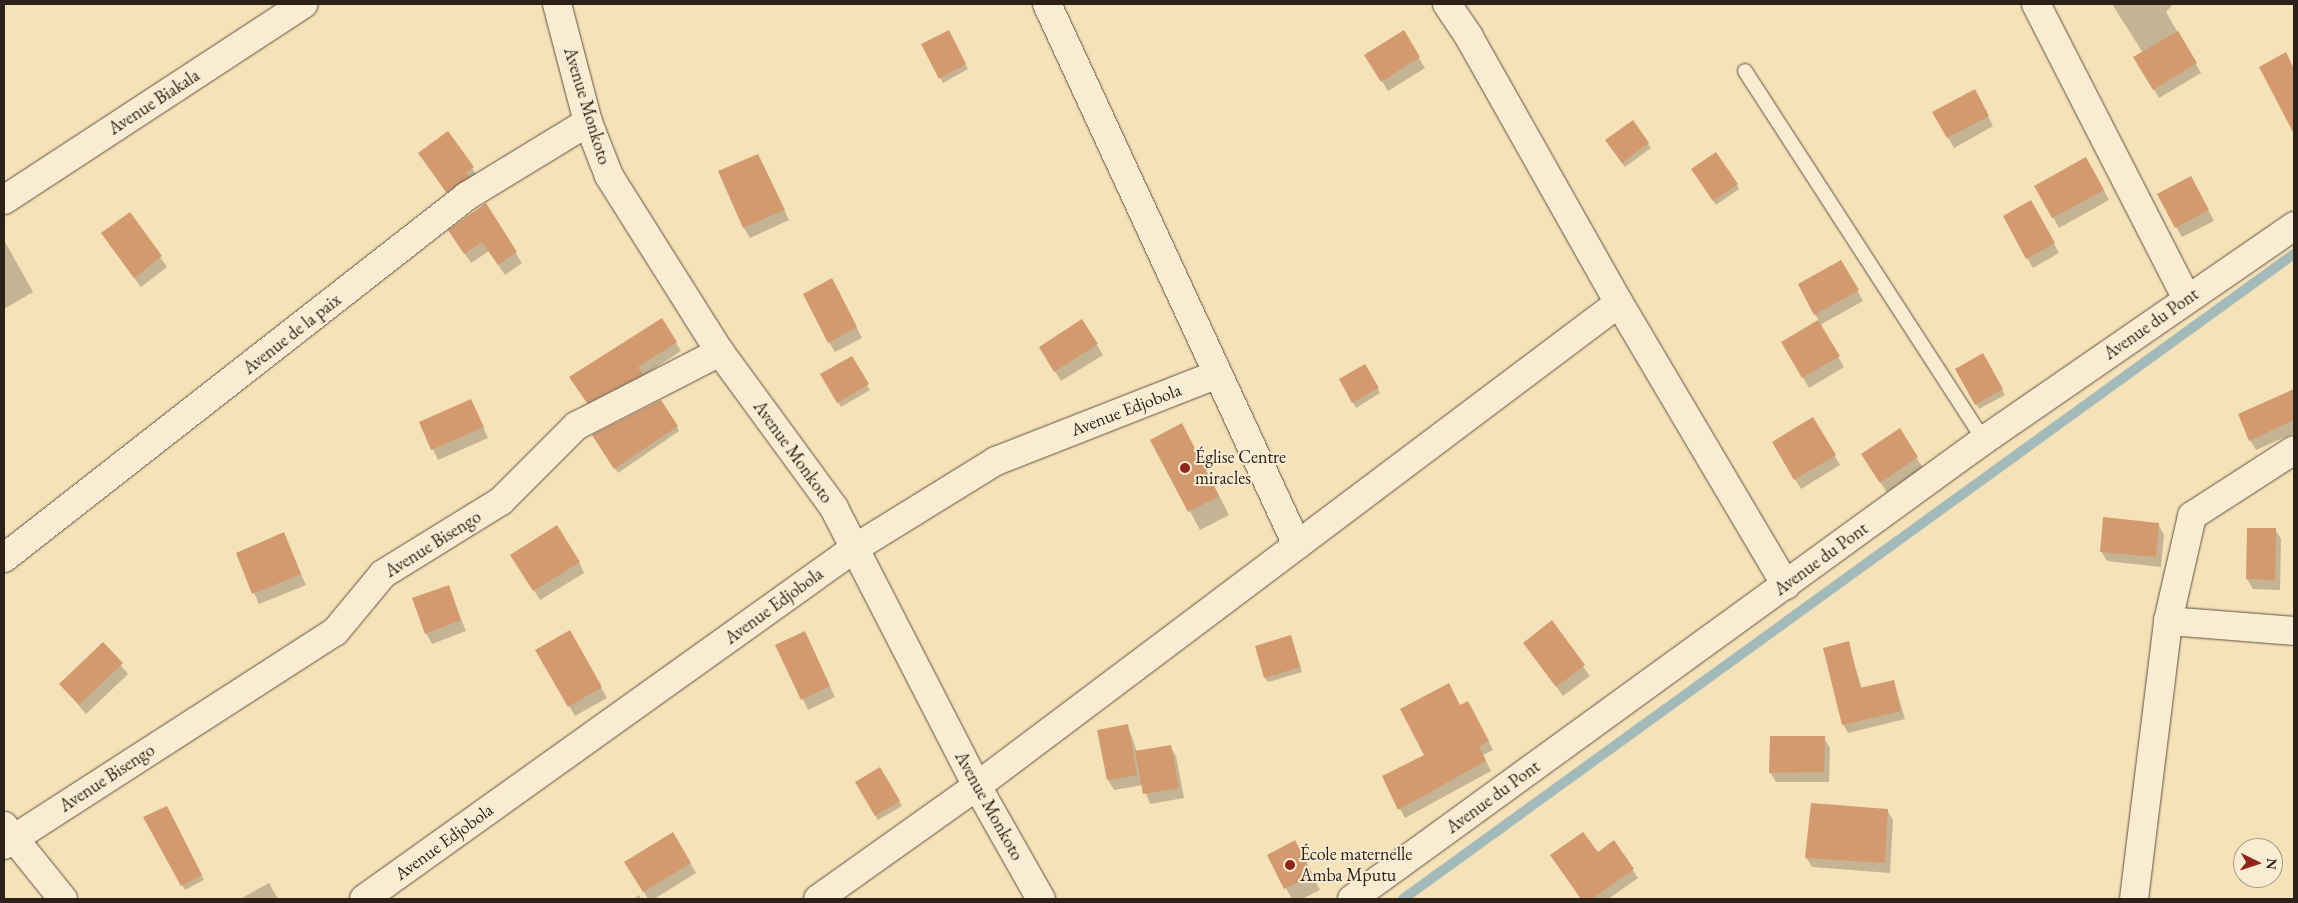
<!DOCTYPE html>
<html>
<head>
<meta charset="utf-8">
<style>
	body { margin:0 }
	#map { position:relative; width:2298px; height:903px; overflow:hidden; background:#f6e2b9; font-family:"EB Garamond",serif }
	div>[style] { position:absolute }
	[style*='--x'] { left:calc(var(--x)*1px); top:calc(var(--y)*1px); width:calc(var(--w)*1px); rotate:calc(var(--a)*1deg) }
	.shadow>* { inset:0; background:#0003 }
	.stream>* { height:10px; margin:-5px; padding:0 5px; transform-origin:5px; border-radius:5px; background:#a3babb }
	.building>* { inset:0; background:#d39a70 }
	.roads { filter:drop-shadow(0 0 1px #5e5140) drop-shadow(0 0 1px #5e5140) }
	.service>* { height:14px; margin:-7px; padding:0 7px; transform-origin:7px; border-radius:7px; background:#f9ecd2 }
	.minor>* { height:28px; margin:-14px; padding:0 14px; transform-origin:14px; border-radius:14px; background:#f9ecd2 }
	.dots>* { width:14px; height:14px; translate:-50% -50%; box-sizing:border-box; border:2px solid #f9ecd2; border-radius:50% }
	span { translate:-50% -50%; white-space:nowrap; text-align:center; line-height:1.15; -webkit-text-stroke:4px #f9ecd2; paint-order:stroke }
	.street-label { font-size:18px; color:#2c2118 }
	.poi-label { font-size:18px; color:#2c2118 }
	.left { translate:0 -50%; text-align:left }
	.frame { position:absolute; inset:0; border:5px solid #2c2118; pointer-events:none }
	.north { position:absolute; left:2233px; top:838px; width:50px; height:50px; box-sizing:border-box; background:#f9ecd2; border:1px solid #a79b88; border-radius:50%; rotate:94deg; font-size:14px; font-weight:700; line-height:20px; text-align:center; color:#2c2118 }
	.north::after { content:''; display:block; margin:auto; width:18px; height:22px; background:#8f2418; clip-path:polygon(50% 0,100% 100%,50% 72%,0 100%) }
</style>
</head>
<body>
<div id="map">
	<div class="shadow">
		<div style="clip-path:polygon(2112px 4px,2173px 4px,2166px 12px,2201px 73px,2159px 98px,2135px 58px,2143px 53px)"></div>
		<div style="clip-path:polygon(948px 31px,968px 69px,943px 83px,923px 45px)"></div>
		<div style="clip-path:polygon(1403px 32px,1425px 68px,1388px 91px,1366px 55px)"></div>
		<div style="clip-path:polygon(2285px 54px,2294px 70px,2294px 130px,2288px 120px)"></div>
		<div style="clip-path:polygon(1980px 101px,1993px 126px,1954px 148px,1934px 113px)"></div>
		<div style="clip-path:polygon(1648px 144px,1651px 148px,1625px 167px,1609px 145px)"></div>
		<div style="clip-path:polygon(426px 163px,472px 168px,478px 178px,453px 202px)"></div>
		<div style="clip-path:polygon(763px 165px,789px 220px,750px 238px,744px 228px)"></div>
		<div style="clip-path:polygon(2092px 168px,2109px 200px,2059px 228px,2036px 186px)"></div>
		<div style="clip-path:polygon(1695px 174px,1737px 185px,1739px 189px,1716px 205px)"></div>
		<div style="clip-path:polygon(2196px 187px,2214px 221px,2182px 237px,2176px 227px)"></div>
		<div style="clip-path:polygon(2031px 202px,2059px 253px,2033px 268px,2027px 258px)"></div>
		<div style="clip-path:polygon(485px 205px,522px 263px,505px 275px,489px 251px,471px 263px,456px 241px)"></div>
		<div style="clip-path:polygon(130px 214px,167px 267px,141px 287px,109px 244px)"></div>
		<div style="clip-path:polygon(4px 240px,33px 292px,4px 309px)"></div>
		<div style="clip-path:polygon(1841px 261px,1863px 301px,1820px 325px,1844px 367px,1809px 388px,1783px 342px,1819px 321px,1799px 285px)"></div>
		<div style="clip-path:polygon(838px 290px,862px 338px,835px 352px,829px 342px)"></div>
		<div style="clip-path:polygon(662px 319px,681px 351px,643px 376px,647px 383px,593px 411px,576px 385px)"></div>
		<div style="clip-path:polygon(1097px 345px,1103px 355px,1061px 381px,1046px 357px)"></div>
		<div style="clip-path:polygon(1982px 355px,2005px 395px,1979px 409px,1956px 370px)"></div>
		<div style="clip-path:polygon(852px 358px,870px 390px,841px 407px,822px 375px)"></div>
		<div style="clip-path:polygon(1365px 366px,1380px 393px,1356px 408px,1340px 379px)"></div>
		<div style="clip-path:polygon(2288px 393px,2294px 404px,2294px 433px,2256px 450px,2250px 440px)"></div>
		<div style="clip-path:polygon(471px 400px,488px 438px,438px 460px,420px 422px)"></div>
		<div style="clip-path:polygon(1813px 418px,1840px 465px,1801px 489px,1773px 443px)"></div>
		<div style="clip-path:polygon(677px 427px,679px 431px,618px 473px,594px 436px)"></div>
		<div style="clip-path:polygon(1899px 430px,1923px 468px,1887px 492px,1868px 465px)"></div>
		<div style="clip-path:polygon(1152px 440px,1192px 443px,1229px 515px,1200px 530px)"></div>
		<div style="clip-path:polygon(2158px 524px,2164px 535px,2161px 567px,2107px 561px,2101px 551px)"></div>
		<div style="clip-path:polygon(2275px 529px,2281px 539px,2280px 590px,2253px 589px,2247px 579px)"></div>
		<div style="clip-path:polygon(283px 534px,306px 585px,259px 604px,237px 554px)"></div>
		<div style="clip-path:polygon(579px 562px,584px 573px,540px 600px,518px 565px)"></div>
		<div style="clip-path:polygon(448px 587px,466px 631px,432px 644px,426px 633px)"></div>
		<div style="clip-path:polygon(1551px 622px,1590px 676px,1563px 696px,1525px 643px)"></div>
		<div style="clip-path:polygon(570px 632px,607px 698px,575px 716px,537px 650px)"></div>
		<div style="clip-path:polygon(1293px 642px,1302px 672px,1268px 682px,1265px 678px)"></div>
		<div style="clip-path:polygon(810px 643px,835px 697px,808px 710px,777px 646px)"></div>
		<div style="clip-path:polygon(1848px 643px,1862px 689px,1894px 682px,1905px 719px,1848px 733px,1843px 724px)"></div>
		<div style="clip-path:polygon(103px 644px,128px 674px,86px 714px,61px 684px)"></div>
		<div style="clip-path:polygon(1460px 706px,1473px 711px,1493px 750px,1483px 755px,1491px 771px,1405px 818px,1383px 777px,1426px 756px)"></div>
		<div style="clip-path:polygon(1128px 726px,1137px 752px,1170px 746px,1176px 756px,1184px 798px,1150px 804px,1143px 785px,1114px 790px,1108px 780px)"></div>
		<div style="clip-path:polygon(1824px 738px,1830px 748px,1829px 782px,1776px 782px,1770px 772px)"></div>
		<div style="clip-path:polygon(879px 768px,902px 806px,878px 820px,856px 783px)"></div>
		<div style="clip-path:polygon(1887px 810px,1893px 820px,1890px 873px,1812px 867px,1806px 857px)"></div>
		<div style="clip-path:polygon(169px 812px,204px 880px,185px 890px,145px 818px)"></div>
		<div style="clip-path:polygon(673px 834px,696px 873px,654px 899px,648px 899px,626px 862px)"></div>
		<div style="clip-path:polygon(1614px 842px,1638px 878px,1608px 899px,1582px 899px,1556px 863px,1597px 854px)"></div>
		<div style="clip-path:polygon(1268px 856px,1303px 857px,1320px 890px,1302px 899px,1292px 899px)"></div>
		<div style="clip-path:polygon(269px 883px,278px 899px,240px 899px)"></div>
		<div style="clip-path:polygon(639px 895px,641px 899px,634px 899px)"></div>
	</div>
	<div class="stream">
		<div style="--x:1403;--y:899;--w:1100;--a:-35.9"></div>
	</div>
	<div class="building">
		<div style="clip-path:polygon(949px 30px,966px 64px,939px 79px,921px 44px)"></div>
		<div style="clip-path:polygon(1404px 30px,1420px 57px,1381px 82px,1364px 55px)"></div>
		<div style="clip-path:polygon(2178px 31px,2197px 63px,2153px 90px,2133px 57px)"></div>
		<div style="clip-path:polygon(2286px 52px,2294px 69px,2294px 134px,2259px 67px)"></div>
		<div style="clip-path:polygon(1975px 89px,1989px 116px,1947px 138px,1932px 112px)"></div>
		<div style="clip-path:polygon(1633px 120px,1649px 143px,1622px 163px,1605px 140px)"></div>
		<div style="clip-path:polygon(448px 131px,474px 167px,466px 172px,469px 177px,446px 192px,418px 153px)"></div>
		<div style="clip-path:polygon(1716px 152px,1738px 184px,1713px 201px,1691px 169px)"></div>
		<div style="clip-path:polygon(758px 154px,785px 210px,743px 228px,718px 171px)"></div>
		<div style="clip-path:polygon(2086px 157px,2104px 190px,2052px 218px,2034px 186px)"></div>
		<div style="clip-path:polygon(2191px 176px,2209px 210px,2175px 228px,2157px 194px)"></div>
		<div style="clip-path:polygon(2031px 200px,2055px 243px,2026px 259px,2003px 216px)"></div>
		<div style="clip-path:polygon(486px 203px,517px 252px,498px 265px,482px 242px,464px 254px,448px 230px)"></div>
		<div style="clip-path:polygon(130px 212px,162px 256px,134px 278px,101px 233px)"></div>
		<div style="clip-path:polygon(1841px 260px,1859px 290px,1814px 315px,1798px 284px)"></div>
		<div style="clip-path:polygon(832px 278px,857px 327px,828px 343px,803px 294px)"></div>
		<div style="clip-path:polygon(662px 318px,677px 342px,638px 367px,643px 374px,587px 403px,569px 377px)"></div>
		<div style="clip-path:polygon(1082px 319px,1098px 344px,1054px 372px,1039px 347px)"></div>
		<div style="clip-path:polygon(1818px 320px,1840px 356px,1802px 378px,1781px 342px)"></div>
		<div style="clip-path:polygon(1983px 353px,2003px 389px,1975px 405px,1955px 369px)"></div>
		<div style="clip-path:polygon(852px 356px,869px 384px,837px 403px,820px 374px)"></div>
		<div style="clip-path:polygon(1365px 364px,1379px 388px,1352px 403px,1339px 379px)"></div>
		<div style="clip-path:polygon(2294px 389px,2294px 420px,2249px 441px,2238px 414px)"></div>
		<div style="clip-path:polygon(471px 399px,484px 427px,431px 450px,419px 422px)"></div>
		<div style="clip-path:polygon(661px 400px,678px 426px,614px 469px,592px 435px)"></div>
		<div style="clip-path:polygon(1813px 417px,1836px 455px,1794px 480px,1772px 442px)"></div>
		<div style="clip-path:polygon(1182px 423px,1219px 496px,1188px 512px,1150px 440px)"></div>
		<div style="clip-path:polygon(1900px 428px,1918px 457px,1880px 483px,1861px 454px)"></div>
		<div style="clip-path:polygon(2103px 517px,2159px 523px,2156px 557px,2100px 552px)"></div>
		<div style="clip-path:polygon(557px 525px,580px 562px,533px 591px,510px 555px)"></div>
		<div style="clip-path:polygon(2247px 528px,2276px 528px,2275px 580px,2246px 579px)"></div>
		<div style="clip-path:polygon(284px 532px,301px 574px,252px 594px,236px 553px)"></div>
		<div style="clip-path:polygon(449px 585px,461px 620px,425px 634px,412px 598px)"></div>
		<div style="clip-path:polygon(1552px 620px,1585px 665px,1556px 687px,1523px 643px)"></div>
		<div style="clip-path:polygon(570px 630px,602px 687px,568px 707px,535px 650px)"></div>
		<div style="clip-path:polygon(805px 631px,830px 686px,801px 700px,775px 645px)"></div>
		<div style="clip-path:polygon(1291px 635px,1300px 667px,1264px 678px,1255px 646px)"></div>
		<div style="clip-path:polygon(1849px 641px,1860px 688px,1894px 680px,1901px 711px,1842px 725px,1823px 648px)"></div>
		<div style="clip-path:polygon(103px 642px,123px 663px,79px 705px,59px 684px)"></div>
		<div style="clip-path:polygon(1449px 683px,1460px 705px,1468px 701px,1489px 741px,1479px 746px,1486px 761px,1398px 810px,1382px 776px,1424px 755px,1400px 709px)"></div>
		<div style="clip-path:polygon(1128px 724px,1137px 775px,1107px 780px,1097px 730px)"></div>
		<div style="clip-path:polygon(1770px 736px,1825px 736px,1824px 772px,1769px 773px)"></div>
		<div style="clip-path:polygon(1171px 745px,1179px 788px,1143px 794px,1135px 751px)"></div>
		<div style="clip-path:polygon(880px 767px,900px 801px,875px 816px,855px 782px)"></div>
		<div style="clip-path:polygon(1811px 803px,1888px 809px,1885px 863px,1805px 858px)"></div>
		<div style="clip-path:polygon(167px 806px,202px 875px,181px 886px,143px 817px)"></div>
		<div style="clip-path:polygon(673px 832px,691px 863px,643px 892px,624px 862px)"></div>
		<div style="clip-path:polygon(1583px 832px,1598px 852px,1614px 840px,1634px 869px,1592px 899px,1581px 899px,1550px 855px)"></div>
		<div style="clip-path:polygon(1295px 840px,1313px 875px,1284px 889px,1267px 855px)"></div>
	</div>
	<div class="roads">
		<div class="service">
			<div style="--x:1745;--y:71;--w:440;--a:57.1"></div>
		</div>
		<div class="minor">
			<div style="--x:557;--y:4;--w:122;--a:75.3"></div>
			<div style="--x:588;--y:122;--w:58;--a:68.7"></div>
			<div style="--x:609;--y:176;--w:208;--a:57.8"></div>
			<div style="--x:720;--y:352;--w:193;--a:53.8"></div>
			<div style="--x:834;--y:508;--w:313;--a:62.8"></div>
			<div style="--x:977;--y:786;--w:130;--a:60.5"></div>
			<div style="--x:1047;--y:4;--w:596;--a:65.2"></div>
			<div style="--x:1447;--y:4;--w:40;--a:56"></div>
			<div style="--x:1469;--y:37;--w:305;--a:60.6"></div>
			<div style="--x:1619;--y:303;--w:328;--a:59.4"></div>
			<div style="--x:2036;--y:4;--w:331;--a:62.9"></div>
			<div style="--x:4;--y:200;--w:358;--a:-33.2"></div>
			<div style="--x:4;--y:558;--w:588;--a:-38.02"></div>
			<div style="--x:467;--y:196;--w:142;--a:-31.4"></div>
			<div style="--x:2168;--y:621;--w:126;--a:4.5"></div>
			<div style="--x:4;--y:826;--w:94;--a:51.1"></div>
			<div style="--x:4;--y:845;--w:394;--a:-32.8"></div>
			<div style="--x:335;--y:632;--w:75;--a:-50.4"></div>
			<div style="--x:383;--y:574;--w:139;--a:-31.7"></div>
			<div style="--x:501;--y:501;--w:106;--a:-45"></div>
			<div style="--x:576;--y:426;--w:162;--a:-27.2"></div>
			<div style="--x:364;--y:899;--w:604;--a:-35.56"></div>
			<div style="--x:855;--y:548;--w:166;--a:-31.7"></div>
			<div style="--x:996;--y:461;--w:238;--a:-21.4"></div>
			<div style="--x:818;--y:899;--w:195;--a:-35.4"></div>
			<div style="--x:977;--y:786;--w:803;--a:-36.96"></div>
			<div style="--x:1352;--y:899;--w:781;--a:-35.99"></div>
			<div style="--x:1984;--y:440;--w:377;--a:-34.6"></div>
			<div style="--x:2134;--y:899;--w:280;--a:-83"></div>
			<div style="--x:2168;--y:621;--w:108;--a:-77.1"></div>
			<div style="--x:2192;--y:516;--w:121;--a:-32.9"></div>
		</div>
	</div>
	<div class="dots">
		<div style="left:1185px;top:468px;background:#8f2418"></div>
		<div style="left:1290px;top:865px;background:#8f2418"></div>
	</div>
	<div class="street-label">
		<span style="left:154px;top:102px;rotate:-33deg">Avenue Biakala</span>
		<span style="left:587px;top:106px;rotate:73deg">Avenue Monkoto</span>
		<span style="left:2151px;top:324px;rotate:-35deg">Avenue du Pont</span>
		<span style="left:292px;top:334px;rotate:-38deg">Avenue de la paix</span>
		<span style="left:1126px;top:410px;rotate:-21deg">Avenue Edjobola</span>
		<span style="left:793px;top:452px;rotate:54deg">Avenue Monkoto</span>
		<span style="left:433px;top:544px;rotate:-32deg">Avenue Bisengo</span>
		<span style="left:1821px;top:559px;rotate:-36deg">Avenue du Pont</span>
		<span style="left:774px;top:606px;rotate:-36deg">Avenue Edjobola</span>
		<span style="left:107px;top:778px;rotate:-33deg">Avenue Bisengo</span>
		<span style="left:1493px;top:797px;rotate:-36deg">Avenue du Pont</span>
		<span style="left:989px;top:806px;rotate:61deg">Avenue Monkoto</span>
		<span style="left:444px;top:842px;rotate:-36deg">Avenue Edjobola</span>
	</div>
	<div class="poi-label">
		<span class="left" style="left:1195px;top:468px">Église Centre<br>miracles</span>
		<span class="left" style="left:1300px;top:865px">École maternelle<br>Amba Mputu</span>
	</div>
	<div class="frame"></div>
	<div class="north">N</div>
</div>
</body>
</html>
